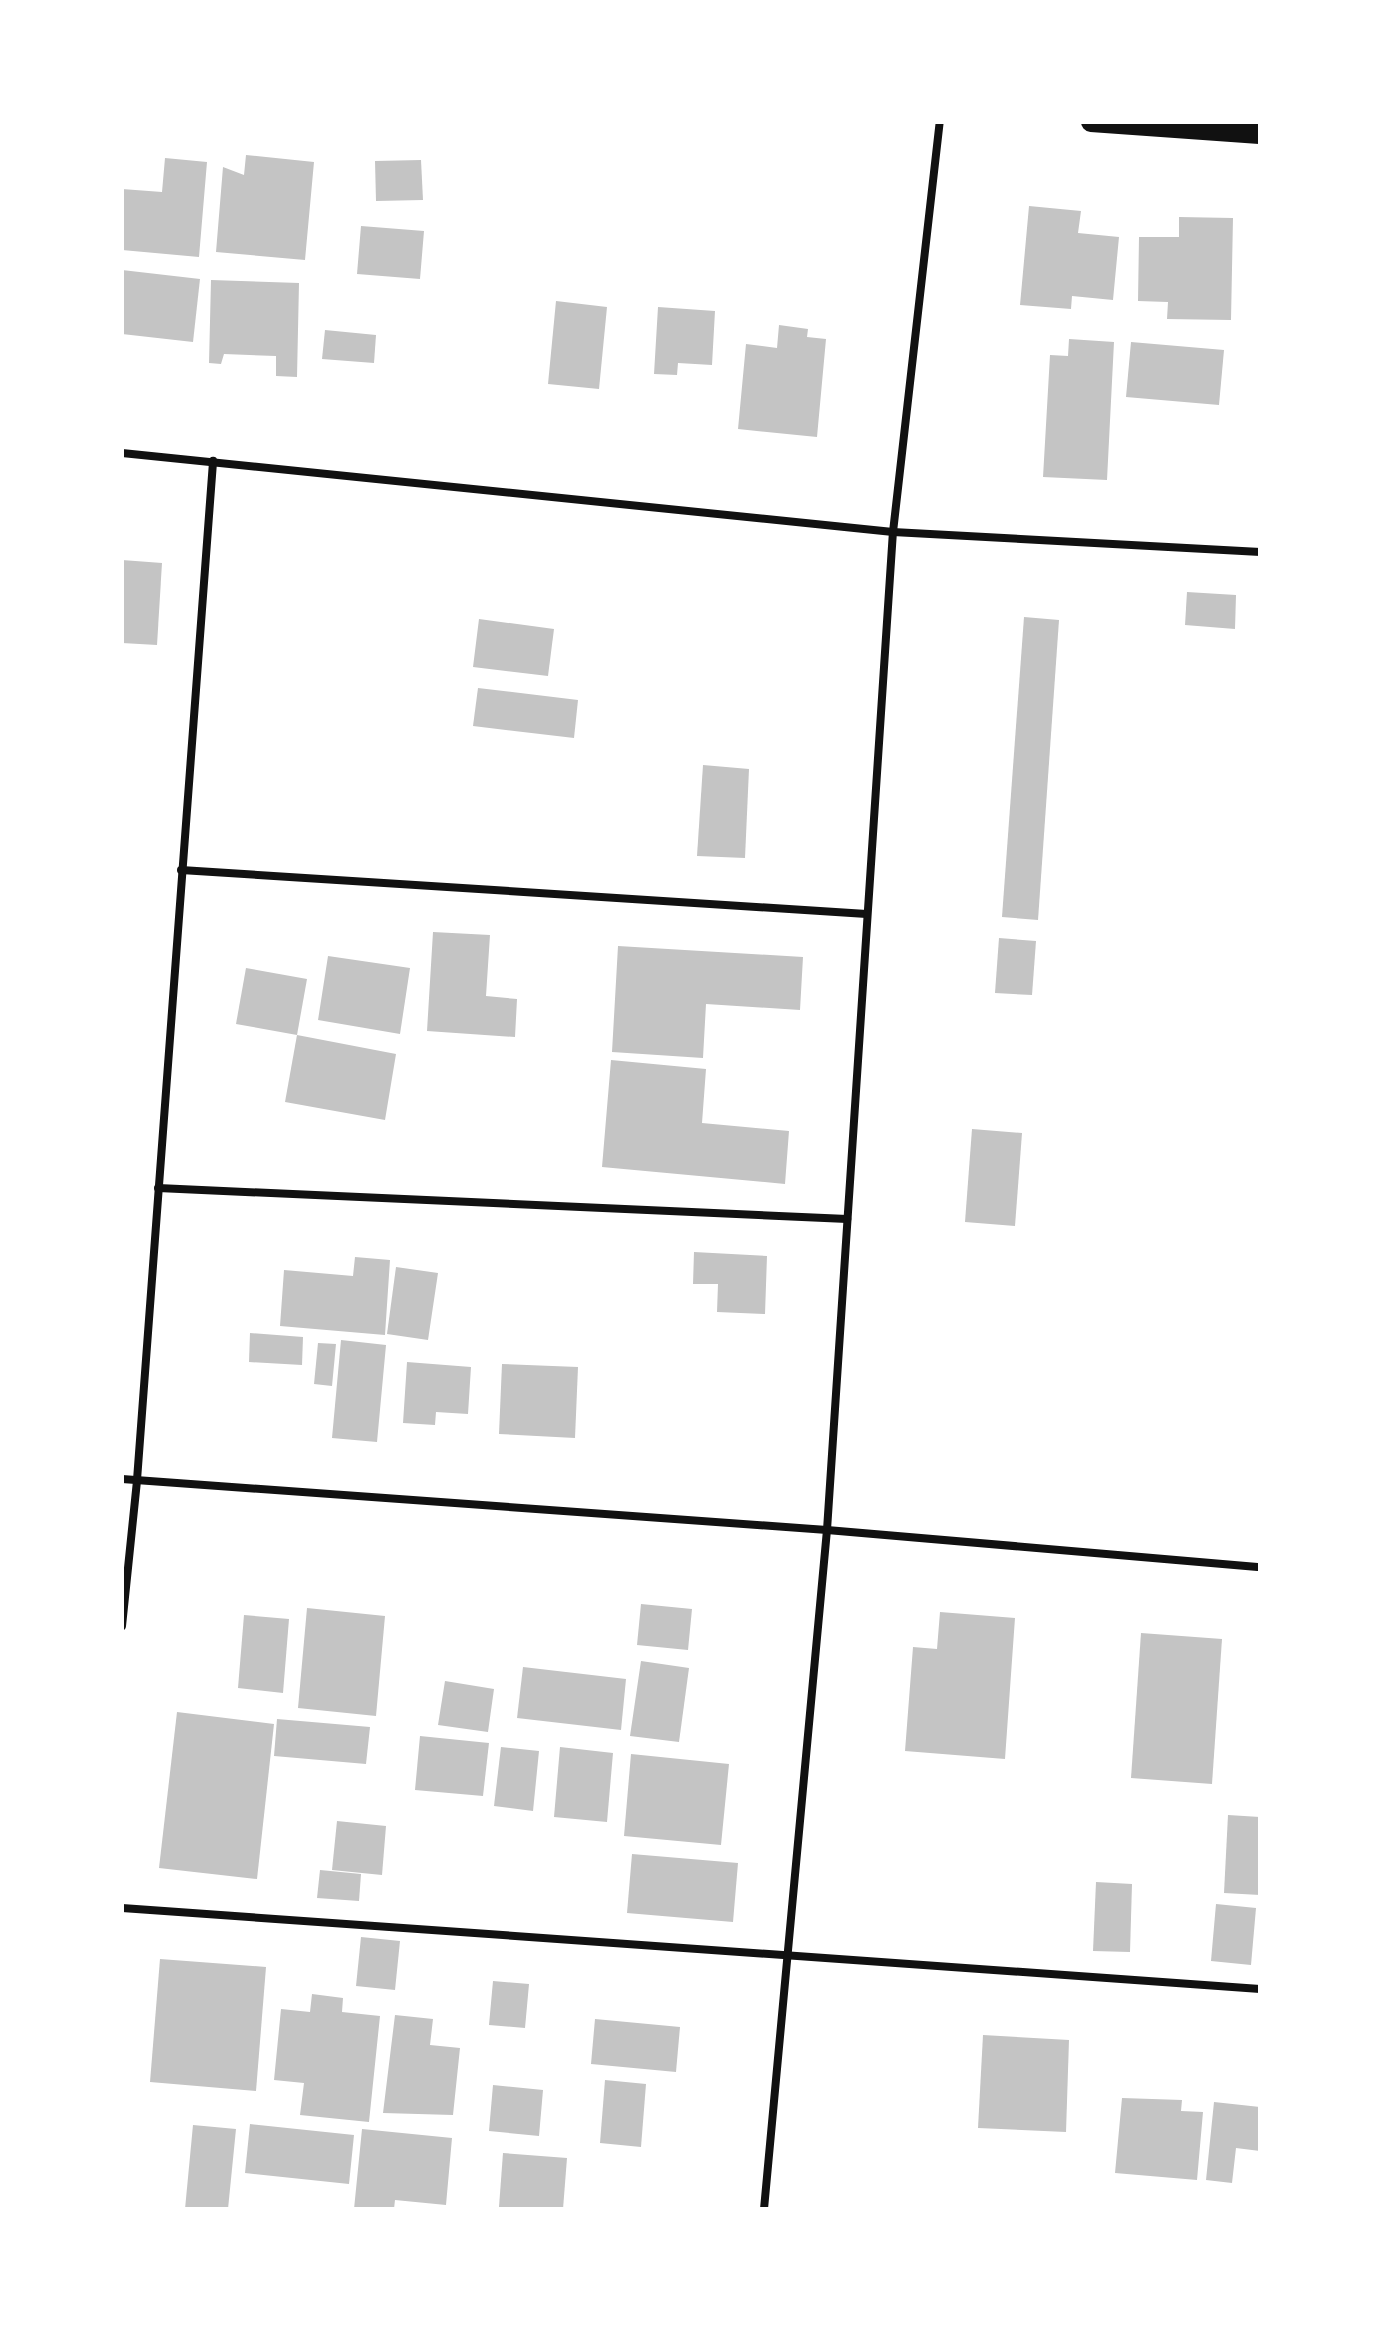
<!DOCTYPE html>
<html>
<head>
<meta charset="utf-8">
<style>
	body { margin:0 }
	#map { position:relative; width:1382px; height:2331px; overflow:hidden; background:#fff; font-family:"Titillium Web",sans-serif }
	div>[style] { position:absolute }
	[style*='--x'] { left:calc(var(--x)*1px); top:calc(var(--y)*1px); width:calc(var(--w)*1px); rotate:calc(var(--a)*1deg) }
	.building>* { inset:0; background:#c4c4c4 }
	.minor>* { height:8px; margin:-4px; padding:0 4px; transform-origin:4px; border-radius:4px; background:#111 }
	.primary>* { height:20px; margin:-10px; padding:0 10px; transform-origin:10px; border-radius:10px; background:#111 }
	span { translate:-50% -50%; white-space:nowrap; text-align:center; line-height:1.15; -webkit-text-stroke:6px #fff; paint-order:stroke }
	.frame { position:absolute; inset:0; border:124px solid #fff; pointer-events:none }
</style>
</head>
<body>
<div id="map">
	<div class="building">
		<div style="clip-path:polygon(246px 155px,314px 162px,305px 260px,216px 252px,223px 167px,244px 175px)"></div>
		<div style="clip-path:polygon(165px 158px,207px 162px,199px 257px,122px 250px,122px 189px,162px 192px)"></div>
		<div style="clip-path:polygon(421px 160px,423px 200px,376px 201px,375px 161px)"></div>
		<div style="clip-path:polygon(1029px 206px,1081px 211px,1078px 233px,1119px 237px,1113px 300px,1072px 296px,1071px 309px,1020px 305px)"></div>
		<div style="clip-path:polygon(1179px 217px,1233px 218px,1231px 320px,1167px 319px,1168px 302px,1138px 301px,1139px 237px,1179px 237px)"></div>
		<div style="clip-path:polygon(361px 226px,424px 231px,420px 279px,357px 274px)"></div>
		<div style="clip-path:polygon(122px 270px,200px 279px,193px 342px,122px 334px)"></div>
		<div style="clip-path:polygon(211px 280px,299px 283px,297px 377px,276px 376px,276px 356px,224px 354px,221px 364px,209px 363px)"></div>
		<div style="clip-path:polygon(556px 301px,607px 307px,599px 389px,548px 384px)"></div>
		<div style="clip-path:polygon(658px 307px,715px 311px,712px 365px,678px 363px,677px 375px,654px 374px)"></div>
		<div style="clip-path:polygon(779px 325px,808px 329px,807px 337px,826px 339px,817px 437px,738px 429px,746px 344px,777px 348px)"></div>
		<div style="clip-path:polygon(325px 330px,376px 335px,374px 363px,322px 359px)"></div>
		<div style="clip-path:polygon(1069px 339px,1114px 342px,1107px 480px,1043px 477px,1050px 355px,1068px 356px)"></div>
		<div style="clip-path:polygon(1131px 342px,1224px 350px,1219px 405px,1126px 397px)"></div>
		<div style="clip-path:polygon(122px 560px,162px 563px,157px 645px,122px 643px)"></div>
		<div style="clip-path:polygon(1187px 592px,1236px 595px,1235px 629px,1185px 625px)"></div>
		<div style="clip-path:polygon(1024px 617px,1059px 620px,1038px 920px,1002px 917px)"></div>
		<div style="clip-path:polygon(479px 619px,554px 629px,548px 676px,473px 667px)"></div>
		<div style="clip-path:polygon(478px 688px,578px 700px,574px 738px,473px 726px)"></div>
		<div style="clip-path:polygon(703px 765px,749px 769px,745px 858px,697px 856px)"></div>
		<div style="clip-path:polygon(433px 932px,490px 935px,486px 996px,517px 999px,515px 1037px,427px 1031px)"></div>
		<div style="clip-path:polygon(999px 938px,1036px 941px,1032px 995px,995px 993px)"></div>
		<div style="clip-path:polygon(618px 946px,803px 957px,800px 1010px,706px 1004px,703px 1058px,612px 1052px)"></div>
		<div style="clip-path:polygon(328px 956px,410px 968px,400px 1034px,318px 1020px)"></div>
		<div style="clip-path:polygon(246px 968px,307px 979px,297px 1035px,236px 1024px)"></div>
		<div style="clip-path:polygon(297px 1035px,396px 1054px,385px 1120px,285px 1102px)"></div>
		<div style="clip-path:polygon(611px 1060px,706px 1069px,702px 1123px,789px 1131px,785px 1184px,602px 1167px)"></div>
		<div style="clip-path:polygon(972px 1129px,1022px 1133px,1015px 1226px,965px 1222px)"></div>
		<div style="clip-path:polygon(694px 1252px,767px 1256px,765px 1314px,717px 1312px,718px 1284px,693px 1284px)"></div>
		<div style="clip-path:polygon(355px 1257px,390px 1260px,385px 1335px,280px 1326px,284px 1270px,353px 1276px)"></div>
		<div style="clip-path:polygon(396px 1267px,438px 1273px,428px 1340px,387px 1334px)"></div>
		<div style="clip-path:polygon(250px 1333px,303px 1337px,302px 1365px,249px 1362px)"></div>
		<div style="clip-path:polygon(341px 1340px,386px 1345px,377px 1442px,332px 1438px)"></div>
		<div style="clip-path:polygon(318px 1343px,336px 1344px,332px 1386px,314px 1384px)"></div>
		<div style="clip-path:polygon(407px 1362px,471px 1367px,468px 1414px,436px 1412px,435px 1425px,403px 1423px)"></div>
		<div style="clip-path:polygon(502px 1364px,578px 1367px,575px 1438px,499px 1434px)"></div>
		<div style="clip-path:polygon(641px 1604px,692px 1609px,688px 1650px,637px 1645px)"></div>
		<div style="clip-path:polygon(307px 1608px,385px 1616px,376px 1716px,298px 1708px)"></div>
		<div style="clip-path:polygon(940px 1612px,1015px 1618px,1005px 1759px,905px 1751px,913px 1647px,937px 1649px)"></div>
		<div style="clip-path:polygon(244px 1615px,289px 1619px,283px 1693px,238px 1688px)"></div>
		<div style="clip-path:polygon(1141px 1633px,1222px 1639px,1212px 1784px,1131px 1778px)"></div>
		<div style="clip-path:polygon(641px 1661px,689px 1668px,679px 1742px,630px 1736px)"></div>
		<div style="clip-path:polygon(523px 1667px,626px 1679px,621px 1730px,517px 1718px)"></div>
		<div style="clip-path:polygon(445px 1681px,494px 1689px,488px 1732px,438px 1725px)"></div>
		<div style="clip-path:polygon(177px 1712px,274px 1724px,257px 1879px,159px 1868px)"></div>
		<div style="clip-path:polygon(277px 1719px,370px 1727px,366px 1764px,274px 1756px)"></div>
		<div style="clip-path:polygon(420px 1736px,489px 1743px,483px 1796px,415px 1790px)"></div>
		<div style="clip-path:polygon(501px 1747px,539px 1751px,533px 1811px,494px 1806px)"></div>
		<div style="clip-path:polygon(560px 1747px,613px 1753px,607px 1822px,554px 1817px)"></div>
		<div style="clip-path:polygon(631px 1754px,729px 1764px,721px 1845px,624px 1836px)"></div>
		<div style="clip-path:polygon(1228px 1815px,1260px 1817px,1260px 1895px,1224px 1893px)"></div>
		<div style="clip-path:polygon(337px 1821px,386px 1826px,382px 1875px,332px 1870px)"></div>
		<div style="clip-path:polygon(632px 1854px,738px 1863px,733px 1922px,627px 1913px)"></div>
		<div style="clip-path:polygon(320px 1870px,361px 1874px,359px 1901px,317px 1898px)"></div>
		<div style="clip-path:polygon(1096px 1882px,1132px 1884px,1130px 1952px,1093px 1951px)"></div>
		<div style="clip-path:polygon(1216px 1904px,1256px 1908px,1251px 1965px,1211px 1961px)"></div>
		<div style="clip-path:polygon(361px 1937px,400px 1941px,395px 1990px,356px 1986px)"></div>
		<div style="clip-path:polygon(160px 1959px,266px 1967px,256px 2091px,150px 2082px)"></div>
		<div style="clip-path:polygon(493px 1981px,529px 1984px,525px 2028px,489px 2025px)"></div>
		<div style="clip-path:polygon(312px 1994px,343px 1998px,342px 2012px,380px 2016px,369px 2122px,300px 2115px,304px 2083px,274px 2080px,281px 2009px,310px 2012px)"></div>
		<div style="clip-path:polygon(395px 2015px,433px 2019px,430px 2045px,460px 2048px,453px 2115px,383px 2113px)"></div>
		<div style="clip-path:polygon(595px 2019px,680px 2027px,676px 2072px,591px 2064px)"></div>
		<div style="clip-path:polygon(983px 2035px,1069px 2040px,1066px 2132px,978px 2128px)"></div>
		<div style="clip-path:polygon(605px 2080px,646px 2084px,641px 2147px,600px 2143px)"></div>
		<div style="clip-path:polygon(493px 2085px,543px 2090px,539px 2136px,489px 2131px)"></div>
		<div style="clip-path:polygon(1122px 2098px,1182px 2100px,1181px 2111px,1203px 2112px,1197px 2180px,1115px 2173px)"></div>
		<div style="clip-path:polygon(1214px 2102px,1260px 2107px,1260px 2151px,1236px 2148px,1232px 2183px,1206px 2180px)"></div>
		<div style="clip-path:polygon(250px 2124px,354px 2135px,349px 2184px,245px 2173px)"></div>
		<div style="clip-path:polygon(193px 2125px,236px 2129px,228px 2209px,185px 2209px)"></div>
		<div style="clip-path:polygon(362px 2129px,452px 2138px,446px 2205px,395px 2200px,394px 2209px,354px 2209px)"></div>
		<div style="clip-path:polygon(503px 2153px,567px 2158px,563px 2209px,499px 2207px)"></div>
	</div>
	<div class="minor">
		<div style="--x:122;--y:453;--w:775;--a:5.85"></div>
		<div style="--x:893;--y:532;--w:368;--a:3.1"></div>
		<div style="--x:181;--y:870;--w:687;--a:3.67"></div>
		<div style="--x:158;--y:1188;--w:690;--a:2.58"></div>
		<div style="--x:122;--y:1479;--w:707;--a:4.14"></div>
		<div style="--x:827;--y:1530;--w:435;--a:4.9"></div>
		<div style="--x:122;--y:1626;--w:147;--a:-84.1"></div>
		<div style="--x:137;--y:1480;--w:1022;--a:-85.73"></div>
		<div style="--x:122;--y:1908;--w:1141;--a:4.07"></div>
		<div style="--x:764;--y:2209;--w:682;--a:-84.7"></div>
		<div style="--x:827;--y:1530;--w:1000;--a:-86.22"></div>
		<div style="--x:893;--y:532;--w:413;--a:-83.5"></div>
	</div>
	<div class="primary">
		<div style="--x:1091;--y:122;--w:169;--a:4.1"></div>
	</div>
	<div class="frame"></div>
</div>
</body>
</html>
